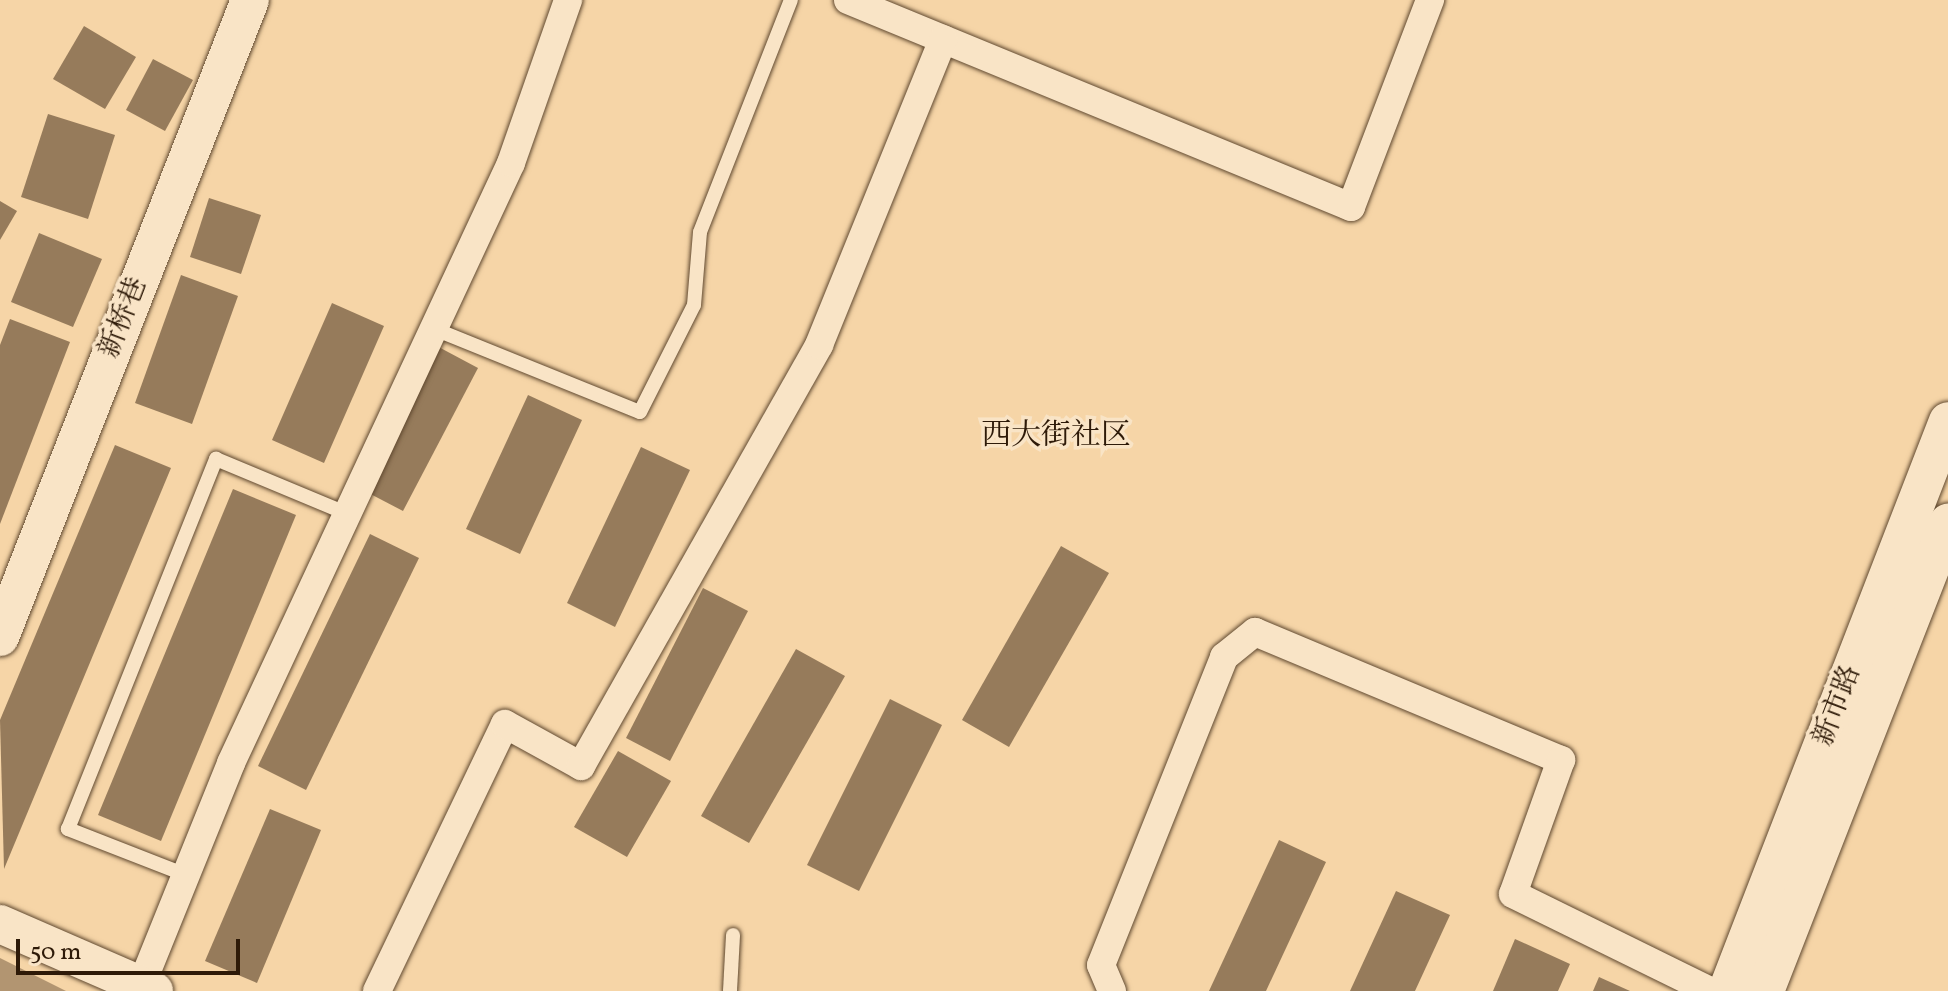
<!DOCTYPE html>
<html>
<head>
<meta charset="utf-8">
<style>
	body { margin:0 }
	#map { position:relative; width:1948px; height:991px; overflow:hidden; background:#f6d5a7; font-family:Vollkorn,"Noto Serif SC",serif }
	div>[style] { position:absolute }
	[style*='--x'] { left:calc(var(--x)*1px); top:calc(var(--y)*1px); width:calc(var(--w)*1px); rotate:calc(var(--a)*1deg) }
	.water>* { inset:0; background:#b29571 }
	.building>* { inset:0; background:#967b5b }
	.roads { filter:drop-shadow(0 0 2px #604930) drop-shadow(0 0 2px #604930) }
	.lane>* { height:14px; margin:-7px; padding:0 7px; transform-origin:7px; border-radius:7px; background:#f9e4c6 }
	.street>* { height:28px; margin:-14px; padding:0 14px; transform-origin:14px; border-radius:14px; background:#f9e4c6 }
	.secondary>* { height:38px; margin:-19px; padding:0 19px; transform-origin:19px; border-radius:19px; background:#f9e4c6 }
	span { translate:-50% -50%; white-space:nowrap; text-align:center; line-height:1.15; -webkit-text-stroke:7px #f9e4c6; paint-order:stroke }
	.street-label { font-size:28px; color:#2e1a08 }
	.neighbourhood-label { font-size:30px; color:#2e1a08 }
	.scale { position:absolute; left:16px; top:939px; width:224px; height:36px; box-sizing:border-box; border:4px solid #2e1a08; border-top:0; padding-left:10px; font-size:24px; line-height:28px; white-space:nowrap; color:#2e1a08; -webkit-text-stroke:6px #f9e4c6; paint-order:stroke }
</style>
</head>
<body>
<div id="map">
	<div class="water">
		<div style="clip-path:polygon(0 958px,66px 991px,0 991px)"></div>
	</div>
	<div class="building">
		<div style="clip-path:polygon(84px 26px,136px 57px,105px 109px,53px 79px)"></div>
		<div style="clip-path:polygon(153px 59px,193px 80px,165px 131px,126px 110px)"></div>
		<div style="clip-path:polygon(48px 114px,115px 135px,88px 219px,21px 197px)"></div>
		<div style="clip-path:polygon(209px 198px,261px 215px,241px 274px,190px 257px)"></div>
		<div style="clip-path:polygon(0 201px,17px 211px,0 240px)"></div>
		<div style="clip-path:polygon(39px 233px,102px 259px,73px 327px,11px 302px)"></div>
		<div style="clip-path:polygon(181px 275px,238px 296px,192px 424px,135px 403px)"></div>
		<div style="clip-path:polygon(332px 303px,384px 326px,324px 463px,272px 440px)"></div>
		<div style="clip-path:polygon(10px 319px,70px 342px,0 524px,0 345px)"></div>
		<div style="clip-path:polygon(433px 344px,478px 368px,403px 511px,357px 487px)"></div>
		<div style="clip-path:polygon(528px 395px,582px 420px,520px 554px,466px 529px)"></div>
		<div style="clip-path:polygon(115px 445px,171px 468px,4px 869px,0 720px)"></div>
		<div style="clip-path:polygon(641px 447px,690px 470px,615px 627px,567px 603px)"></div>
		<div style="clip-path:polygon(233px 489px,296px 515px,161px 841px,98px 815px)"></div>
		<div style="clip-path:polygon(370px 534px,419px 558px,306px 790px,258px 766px)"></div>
		<div style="clip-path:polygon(1061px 546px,1109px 573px,1009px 747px,962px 720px)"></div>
		<div style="clip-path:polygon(703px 588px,748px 611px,670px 761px,626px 738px)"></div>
		<div style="clip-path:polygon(796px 649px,845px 676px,749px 843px,701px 816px)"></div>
		<div style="clip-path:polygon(890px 699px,942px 725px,859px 891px,807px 865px)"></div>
		<div style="clip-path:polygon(618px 751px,671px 781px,627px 857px,574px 827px)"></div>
		<div style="clip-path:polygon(270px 809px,321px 830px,257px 983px,205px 961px)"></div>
		<div style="clip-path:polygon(1279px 840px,1326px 862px,1266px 991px,1209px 991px)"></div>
		<div style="clip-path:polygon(1396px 891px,1450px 915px,1415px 991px,1350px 991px)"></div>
		<div style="clip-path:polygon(1515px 939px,1570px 964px,1558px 991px,1493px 991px)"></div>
		<div style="clip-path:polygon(1599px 977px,1630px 991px,1593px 991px)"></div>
	</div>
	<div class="roads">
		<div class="lane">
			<div style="--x:432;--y:328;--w:224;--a:22"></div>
			<div style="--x:640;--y:412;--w:120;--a:-63.2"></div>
			<div style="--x:694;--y:305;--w:73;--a:-85.3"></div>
			<div style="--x:700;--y:232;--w:249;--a:-68.6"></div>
			<div style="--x:186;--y:875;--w:127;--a:-158.7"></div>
			<div style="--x:68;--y:829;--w:399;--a:-68.2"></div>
			<div style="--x:216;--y:459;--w:141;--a:22.6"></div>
			<div style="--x:730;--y:991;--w:56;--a:-86.9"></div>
		</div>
		<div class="street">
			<div style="--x:848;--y:0;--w:544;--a:22.37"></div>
			<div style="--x:1351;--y:207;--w:222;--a:-69.1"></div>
			<div style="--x:139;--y:991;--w:246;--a:-68"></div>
			<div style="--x:231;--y:763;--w:662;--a:-64.98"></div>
			<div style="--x:511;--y:163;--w:173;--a:-70.7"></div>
			<div style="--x:377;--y:991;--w:296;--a:-64.4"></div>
			<div style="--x:505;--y:724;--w:87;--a:28.9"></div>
			<div style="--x:581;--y:766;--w:484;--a:-60.5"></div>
			<div style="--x:819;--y:345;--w:330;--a:-67.9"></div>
			<div style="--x:1112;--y:991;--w:28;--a:-113"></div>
			<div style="--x:1101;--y:965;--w:332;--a:-68.2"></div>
			<div style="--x:1224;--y:657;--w:40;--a:-39"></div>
			<div style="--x:1255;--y:632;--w:332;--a:22.7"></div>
			<div style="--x:1561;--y:760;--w:142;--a:109.7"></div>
			<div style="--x:1513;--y:894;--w:220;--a:26.2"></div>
		</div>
		<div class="secondary">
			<div style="--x:0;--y:637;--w:684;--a:-68.57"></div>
			<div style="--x:0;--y:924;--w:168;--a:23.5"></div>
			<div style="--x:1727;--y:991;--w:611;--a:-68.81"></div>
			<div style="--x:1765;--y:991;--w:503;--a:-68.64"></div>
		</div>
	</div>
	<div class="street-label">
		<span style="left:124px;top:318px;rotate:-69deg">新桥巷</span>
		<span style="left:1838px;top:706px;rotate:-69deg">新市路</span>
	</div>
	<div class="neighbourhood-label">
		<span style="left:1056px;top:436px">西大街社区</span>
	</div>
	<div class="scale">50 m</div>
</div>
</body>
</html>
